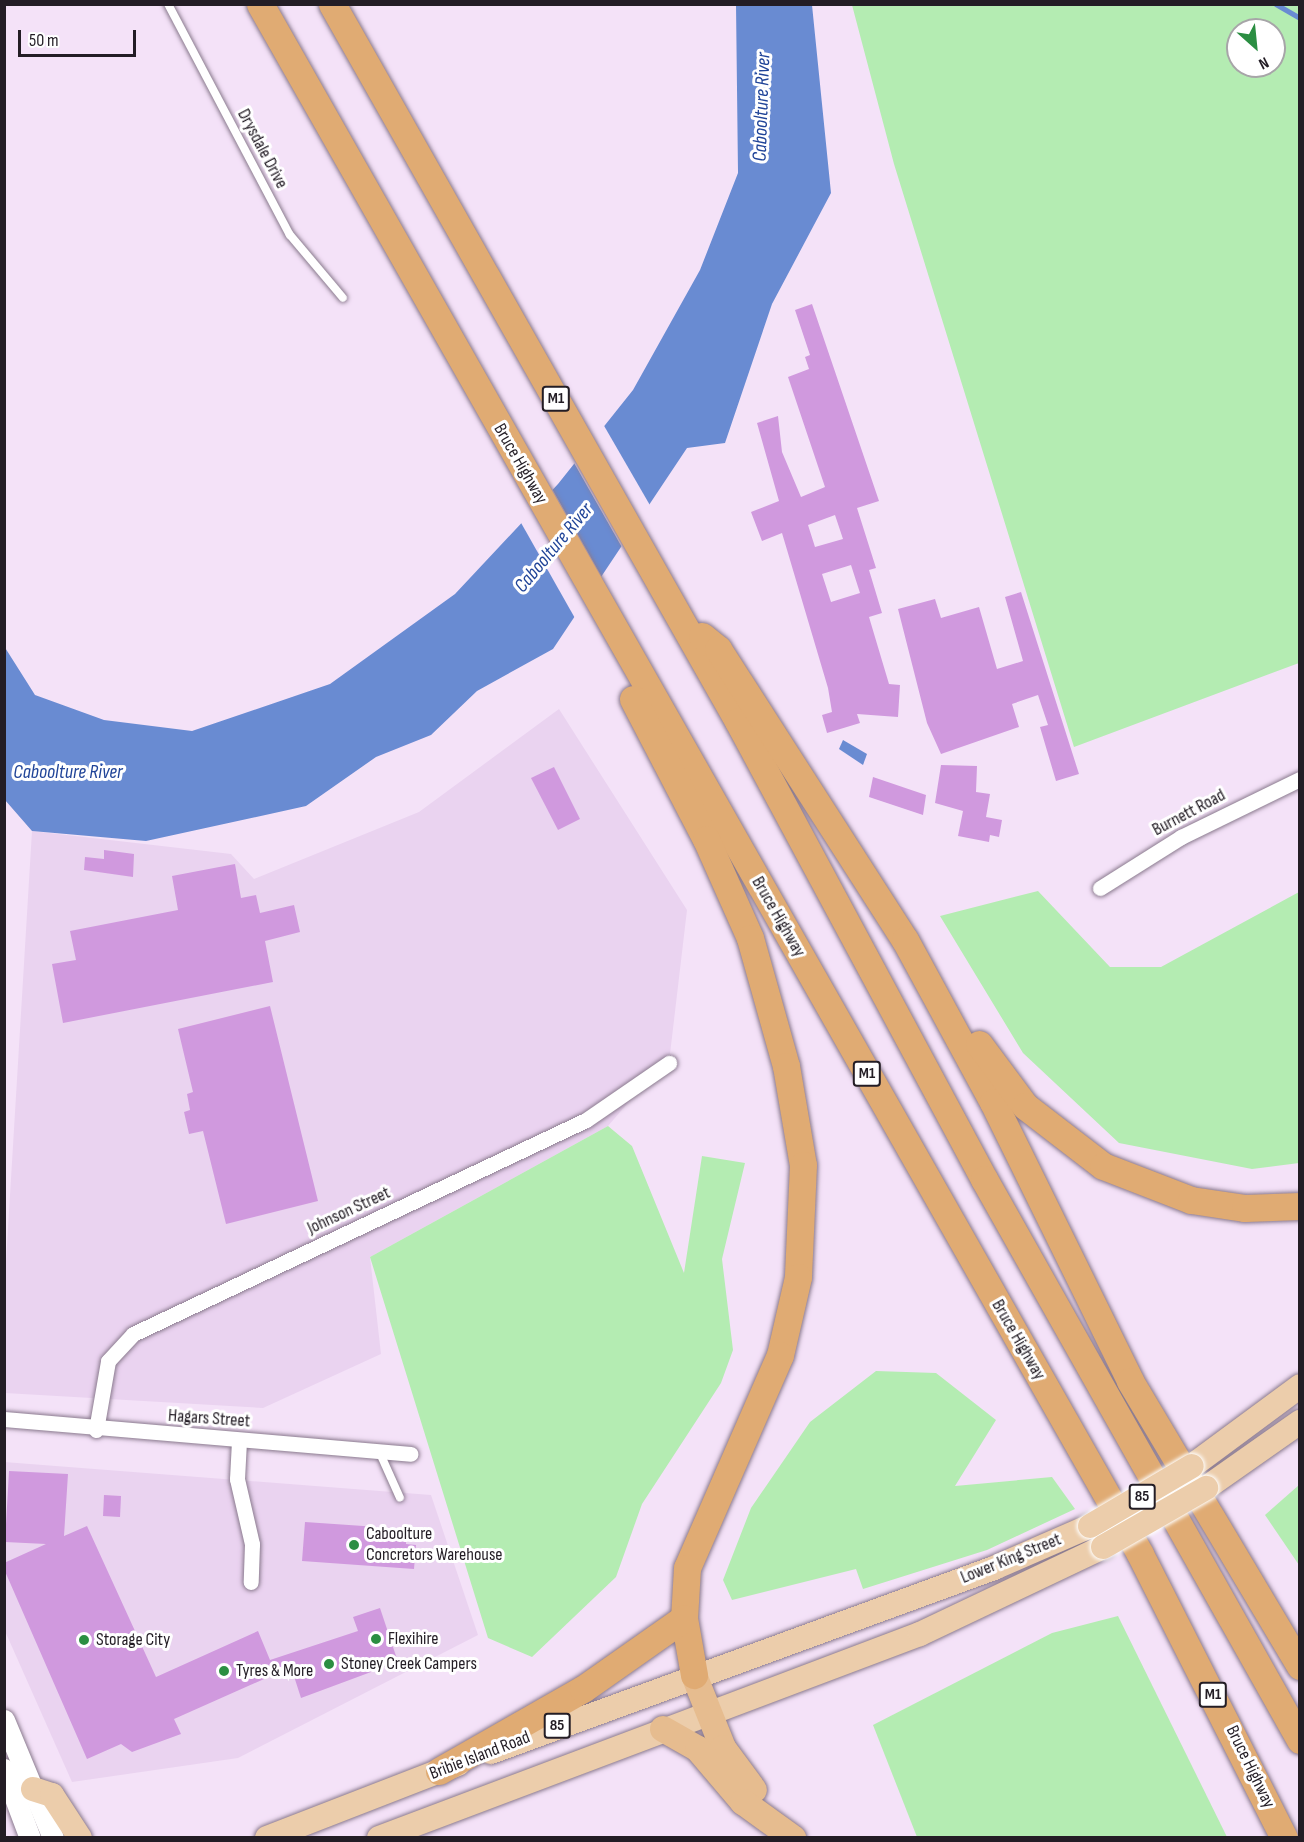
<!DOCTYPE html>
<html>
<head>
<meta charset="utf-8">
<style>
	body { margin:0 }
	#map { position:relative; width:1304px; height:1842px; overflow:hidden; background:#f4e2f8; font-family:"Sofia Sans Condensed",sans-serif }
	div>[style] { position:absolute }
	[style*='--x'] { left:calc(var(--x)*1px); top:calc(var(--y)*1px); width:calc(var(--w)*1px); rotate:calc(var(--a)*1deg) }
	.built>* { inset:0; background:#ead3f0 }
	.green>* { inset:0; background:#b4ecb2 }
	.water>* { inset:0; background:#698bd2 }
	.pier>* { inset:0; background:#f4e2f8 }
	.stream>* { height:4.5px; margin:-2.25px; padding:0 2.25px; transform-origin:2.25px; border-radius:2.25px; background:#698bd2 }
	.building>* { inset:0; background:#d099de }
	.roads { filter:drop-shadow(0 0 2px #8a7a8e) drop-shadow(0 0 2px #8a7a8e) }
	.service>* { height:8px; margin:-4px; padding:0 4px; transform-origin:4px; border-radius:4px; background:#fff }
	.minor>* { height:15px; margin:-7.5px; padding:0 7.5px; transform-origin:7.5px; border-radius:7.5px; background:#fff }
	.secondary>* { height:21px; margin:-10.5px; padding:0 10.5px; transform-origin:10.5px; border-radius:10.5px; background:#fff }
	.primary>* { height:24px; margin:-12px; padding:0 12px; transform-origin:12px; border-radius:12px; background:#eccdab }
	.trunk>* { height:26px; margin:-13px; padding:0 13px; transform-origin:13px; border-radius:13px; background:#e6bc8f }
	.motorway>* { height:27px; margin:-13.5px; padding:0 13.5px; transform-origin:13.5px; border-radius:13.5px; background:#e0ab73 }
	.bridges { filter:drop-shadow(0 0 2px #fff) drop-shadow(0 0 2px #fff) }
	.primary-bridge>* { height:24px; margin:-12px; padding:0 12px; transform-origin:12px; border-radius:12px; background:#eccdab }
	.dots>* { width:16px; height:16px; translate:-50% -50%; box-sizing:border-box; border:3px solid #fff; border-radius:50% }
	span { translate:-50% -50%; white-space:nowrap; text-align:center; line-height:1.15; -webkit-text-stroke:6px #fff; paint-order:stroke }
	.shield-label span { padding:2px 4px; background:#fff; border:2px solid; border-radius:4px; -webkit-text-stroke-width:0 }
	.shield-label { font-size:16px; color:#231d25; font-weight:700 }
	.street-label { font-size:18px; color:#231d25 }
	.poi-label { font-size:18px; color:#231d25 }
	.left { translate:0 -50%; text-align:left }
	.water-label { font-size:20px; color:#204498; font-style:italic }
	.frame { position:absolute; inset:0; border:6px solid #231d25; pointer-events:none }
	.north { position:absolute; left:1226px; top:18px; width:60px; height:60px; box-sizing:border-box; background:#fff; border:2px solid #a7a5a8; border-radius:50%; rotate:153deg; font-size:16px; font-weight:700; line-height:24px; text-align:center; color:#231d25 }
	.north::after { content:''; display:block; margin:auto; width:21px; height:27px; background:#2b8e42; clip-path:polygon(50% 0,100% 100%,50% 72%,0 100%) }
	.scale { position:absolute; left:18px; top:30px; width:118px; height:27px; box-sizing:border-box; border:3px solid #231d25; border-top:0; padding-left:8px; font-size:18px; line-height:21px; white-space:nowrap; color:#231d25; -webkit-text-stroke:4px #fff; paint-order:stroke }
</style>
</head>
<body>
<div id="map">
	<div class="built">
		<div style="clip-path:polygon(559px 709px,687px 910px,670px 1054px,608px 1126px,370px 1257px,381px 1354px,263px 1408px,5px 1393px,5px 1278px,32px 831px,231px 854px,254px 879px,419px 812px)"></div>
		<div style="clip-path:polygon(4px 1462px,431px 1495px,478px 1635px,238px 1758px,72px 1782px,5px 1631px)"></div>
	</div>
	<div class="green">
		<div style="clip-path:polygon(evenodd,852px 5px,1299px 5px,1299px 663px,1074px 747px,894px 164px,852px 5px,1238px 30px,1274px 30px,1274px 66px,1238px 66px,1238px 30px)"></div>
		<div style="clip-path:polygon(1038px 891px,1110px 967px,1161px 967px,1299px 892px,1299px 1163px,1252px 1169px,1119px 1143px,1023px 1053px,940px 916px)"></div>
		<div style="clip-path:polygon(608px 1126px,632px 1146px,684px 1273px,702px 1156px,745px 1163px,722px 1259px,733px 1350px,721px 1383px,642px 1504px,616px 1577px,532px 1657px,488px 1638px,370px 1257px)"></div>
		<div style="clip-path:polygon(876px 1371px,936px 1373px,996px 1420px,955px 1486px,1052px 1477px,1075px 1509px,987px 1550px,863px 1589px,856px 1569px,732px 1600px,723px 1580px,751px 1508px,810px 1422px)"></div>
		<div style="clip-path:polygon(1299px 1485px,1299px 1565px,1265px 1515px)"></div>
		<div style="clip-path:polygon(1118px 1616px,1227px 1837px,917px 1837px,873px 1725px,1052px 1633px)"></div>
	</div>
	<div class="water">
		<div style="clip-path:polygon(736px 5px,812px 5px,831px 193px,772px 304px,725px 443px,687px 448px,553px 649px,477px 691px,431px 735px,376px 757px,306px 806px,146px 841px,32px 831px,5px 800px,4px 646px,35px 695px,104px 720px,192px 731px,330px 684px,455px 594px,558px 484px,633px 390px,700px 270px,738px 173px)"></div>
		<div style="clip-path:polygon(843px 740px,867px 754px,863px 765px,839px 749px)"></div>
	</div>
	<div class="pier">
		<div style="clip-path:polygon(603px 424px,651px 507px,623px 549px,573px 461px)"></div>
		<div style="clip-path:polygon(551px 487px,603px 579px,576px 620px,520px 521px)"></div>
	</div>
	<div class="stream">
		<div style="--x:1276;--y:4;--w:28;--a:30"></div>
	</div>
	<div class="building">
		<div style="clip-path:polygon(evenodd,812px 304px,879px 501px,857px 508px,876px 568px,869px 570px,882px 613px,869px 617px,889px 684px,900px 685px,898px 717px,857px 714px,860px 723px,827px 733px,822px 715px,832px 712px,828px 688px,782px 533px,762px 541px,751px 512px,779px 501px,757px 423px,778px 416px,782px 452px,801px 497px,825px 487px,788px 377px,809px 369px,805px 357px,810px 355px,795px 310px,812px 304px,835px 515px,843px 539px,815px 547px,808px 525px,835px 515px,812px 304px,851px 565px,860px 593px,831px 602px,822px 574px,851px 565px)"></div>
		<div style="clip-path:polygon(1021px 592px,1079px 774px,1056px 781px,1040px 727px,1048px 725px,1038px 695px,1012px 704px,1019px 727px,941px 754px,927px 723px,898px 609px,935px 599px,941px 618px,979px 607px,997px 669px,1023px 661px,1005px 597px)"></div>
		<div style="clip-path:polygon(941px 765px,977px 766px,976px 792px,990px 794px,986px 817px,1002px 820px,999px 837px,990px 835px,989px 842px,958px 836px,963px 811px,935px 803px)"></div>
		<div style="clip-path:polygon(554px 767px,580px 819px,558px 830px,531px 778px)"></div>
		<div style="clip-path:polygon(873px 777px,926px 795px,923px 815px,869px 797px)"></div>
		<div style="clip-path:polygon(104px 850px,134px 854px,133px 877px,84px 870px,85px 857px,104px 859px)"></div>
		<div style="clip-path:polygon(235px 864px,241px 898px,256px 895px,260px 913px,294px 905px,300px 932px,265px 941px,273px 982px,63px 1023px,52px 964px,76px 960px,70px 931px,178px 910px,172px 876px)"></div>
		<div style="clip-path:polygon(270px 1006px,318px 1201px,226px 1224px,203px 1131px,189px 1134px,184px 1112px,190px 1110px,187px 1094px,193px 1092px,178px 1029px)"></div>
		<div style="clip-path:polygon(9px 1471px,68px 1474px,64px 1536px,87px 1526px,156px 1677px,258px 1631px,270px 1660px,358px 1631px,353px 1617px,380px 1608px,398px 1662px,301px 1698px,291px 1667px,174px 1719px,181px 1734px,132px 1752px,121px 1744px,87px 1759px,4px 1569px,4px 1563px,46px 1544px,5px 1542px)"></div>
		<div style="clip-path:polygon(104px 1495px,121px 1496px,120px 1517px,103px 1516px)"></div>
		<div style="clip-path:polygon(305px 1522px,407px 1529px,406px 1544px,416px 1545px,414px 1569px,302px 1561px)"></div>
	</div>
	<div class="roads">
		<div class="service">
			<div style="--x:168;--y:4;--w:261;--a:62.2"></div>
			<div style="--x:290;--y:235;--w:82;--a:49.9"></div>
			<div style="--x:379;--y:1451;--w:51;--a:65.9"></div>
		</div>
		<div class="minor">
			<div style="--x:1100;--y:888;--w:96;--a:-32.2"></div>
			<div style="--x:1181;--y:837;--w:132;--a:-26"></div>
			<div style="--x:4;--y:1419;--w:408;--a:4.9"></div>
			<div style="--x:96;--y:1430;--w:70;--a:-80.1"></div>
			<div style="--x:108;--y:1361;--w:37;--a:-47"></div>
			<div style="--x:133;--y:1334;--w:501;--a:-25.29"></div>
			<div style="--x:586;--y:1120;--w:101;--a:-34.5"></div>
			<div style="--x:239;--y:1441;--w:38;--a:93"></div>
			<div style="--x:237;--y:1479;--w:67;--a:77"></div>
			<div style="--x:252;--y:1544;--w:38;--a:92"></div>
		</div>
		<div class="secondary">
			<div style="--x:4;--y:1720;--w:128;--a:67.4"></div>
			<div style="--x:4;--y:1769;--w:74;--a:69.4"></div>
		</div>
		<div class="primary">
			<div style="--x:1192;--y:1466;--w:134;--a:-36.5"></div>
			<div style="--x:1206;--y:1488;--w:115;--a:-35.1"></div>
			<div style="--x:491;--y:1752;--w:536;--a:-20.09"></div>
			<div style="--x:994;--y:1568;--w:105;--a:-23.6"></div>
			<div style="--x:33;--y:1789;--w:20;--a:18"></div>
			<div style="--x:52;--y:1795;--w:51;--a:56.9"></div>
			<div style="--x:267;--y:1838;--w:205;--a:-21.2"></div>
			<div style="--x:379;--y:1838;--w:578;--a:-20.66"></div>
			<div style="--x:920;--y:1634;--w:203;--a:-25.4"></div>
		</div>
		<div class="trunk">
			<div style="--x:694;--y:1675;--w:79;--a:68.3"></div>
			<div style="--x:723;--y:1748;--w:52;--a:53.6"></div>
			<div style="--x:663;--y:1729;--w:40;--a:29.7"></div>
			<div style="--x:698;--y:1749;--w:70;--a:49.7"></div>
			<div style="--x:743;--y:1802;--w:62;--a:35.8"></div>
		</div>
		<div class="motorway">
			<div style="--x:260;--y:4;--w:1782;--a:60.41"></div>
			<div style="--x:1140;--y:1554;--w:318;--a:63.1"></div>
			<div style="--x:332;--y:4;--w:824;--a:60.48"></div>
			<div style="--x:738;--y:721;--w:520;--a:61.76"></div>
			<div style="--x:984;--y:1179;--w:644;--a:60.61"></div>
			<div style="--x:702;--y:636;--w:21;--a:39"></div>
			<div style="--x:718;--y:649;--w:346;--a:57.3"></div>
			<div style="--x:905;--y:940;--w:184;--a:61.5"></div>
			<div style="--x:993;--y:1102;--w:311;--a:63.8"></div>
			<div style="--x:1130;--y:1381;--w:332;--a:59.2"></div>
			<div style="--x:633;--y:699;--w:158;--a:62.5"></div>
			<div style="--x:706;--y:839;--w:108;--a:66"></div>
			<div style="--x:750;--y:938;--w:133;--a:74.3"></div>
			<div style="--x:786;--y:1066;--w:100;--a:80.3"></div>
			<div style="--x:803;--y:1165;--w:112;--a:92.6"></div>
			<div style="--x:798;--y:1277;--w:80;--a:103"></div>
			<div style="--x:780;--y:1355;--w:232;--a:113.6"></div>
			<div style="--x:687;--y:1568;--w:50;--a:93.4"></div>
			<div style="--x:684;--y:1618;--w:58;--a:80"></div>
			<div style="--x:979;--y:1044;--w:77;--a:53.4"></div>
			<div style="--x:1025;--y:1106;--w:98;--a:37.6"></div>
			<div style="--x:1103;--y:1166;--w:94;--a:21.1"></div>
			<div style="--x:1191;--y:1200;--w:55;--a:8.4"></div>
			<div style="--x:1245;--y:1208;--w:55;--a:-2.1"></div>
			<div style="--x:439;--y:1771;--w:166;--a:-29.7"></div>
			<div style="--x:583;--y:1689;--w:123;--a:-35.1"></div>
		</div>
	</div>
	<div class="bridges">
		<div class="primary-bridge">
			<div style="--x:1090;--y:1526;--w:118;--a:-30.5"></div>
			<div style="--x:1103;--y:1547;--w:119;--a:-29.8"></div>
		</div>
	</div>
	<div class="dots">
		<div style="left:354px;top:1545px;background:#2b8e42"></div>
		<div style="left:376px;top:1639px;background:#2b8e42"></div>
		<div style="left:84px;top:1640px;background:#2b8e42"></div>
		<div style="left:329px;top:1664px;background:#2b8e42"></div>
		<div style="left:224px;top:1671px;background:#2b8e42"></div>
	</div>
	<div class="shield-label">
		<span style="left:556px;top:399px">M1</span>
		<span style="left:867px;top:1074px">M1</span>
		<span style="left:1142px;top:1497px">85</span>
		<span style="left:1213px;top:1695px">M1</span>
		<span style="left:557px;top:1726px">85</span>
	</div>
	<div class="street-label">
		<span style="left:262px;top:149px;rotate:62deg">Drysdale Drive</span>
		<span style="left:520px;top:464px;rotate:60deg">Bruce Highway</span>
		<span style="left:1189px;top:813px;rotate:-28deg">Burnett Road</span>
		<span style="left:778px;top:917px;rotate:60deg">Bruce Highway</span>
		<span style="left:349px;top:1211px;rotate:-25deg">Johnson Street</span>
		<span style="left:1018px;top:1340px;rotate:60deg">Bruce Highway</span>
		<span style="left:209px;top:1419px;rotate:4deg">Hagars Street</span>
		<span style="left:1011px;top:1559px;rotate:-22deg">Lower King Street</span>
		<span style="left:480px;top:1756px;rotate:-21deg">Bribie Island Road</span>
		<span style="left:1250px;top:1767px;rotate:64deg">Bruce Highway</span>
	</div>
	<div class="poi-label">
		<span class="left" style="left:366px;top:1545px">Caboolture<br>Concretors Warehouse</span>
		<span class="left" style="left:388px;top:1639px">Flexihire</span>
		<span class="left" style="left:96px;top:1640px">Storage City</span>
		<span class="left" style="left:341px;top:1664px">Stoney Creek Campers</span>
		<span class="left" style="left:236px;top:1671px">Tyres &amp; More</span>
	</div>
	<div class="water-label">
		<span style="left:762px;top:107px;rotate:-88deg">Caboolture River</span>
		<span style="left:554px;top:548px;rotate:-50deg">Caboolture River</span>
		<span style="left:68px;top:772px">Caboolture River</span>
	</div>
	<div class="frame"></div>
	<div class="north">N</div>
	<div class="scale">50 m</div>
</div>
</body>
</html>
